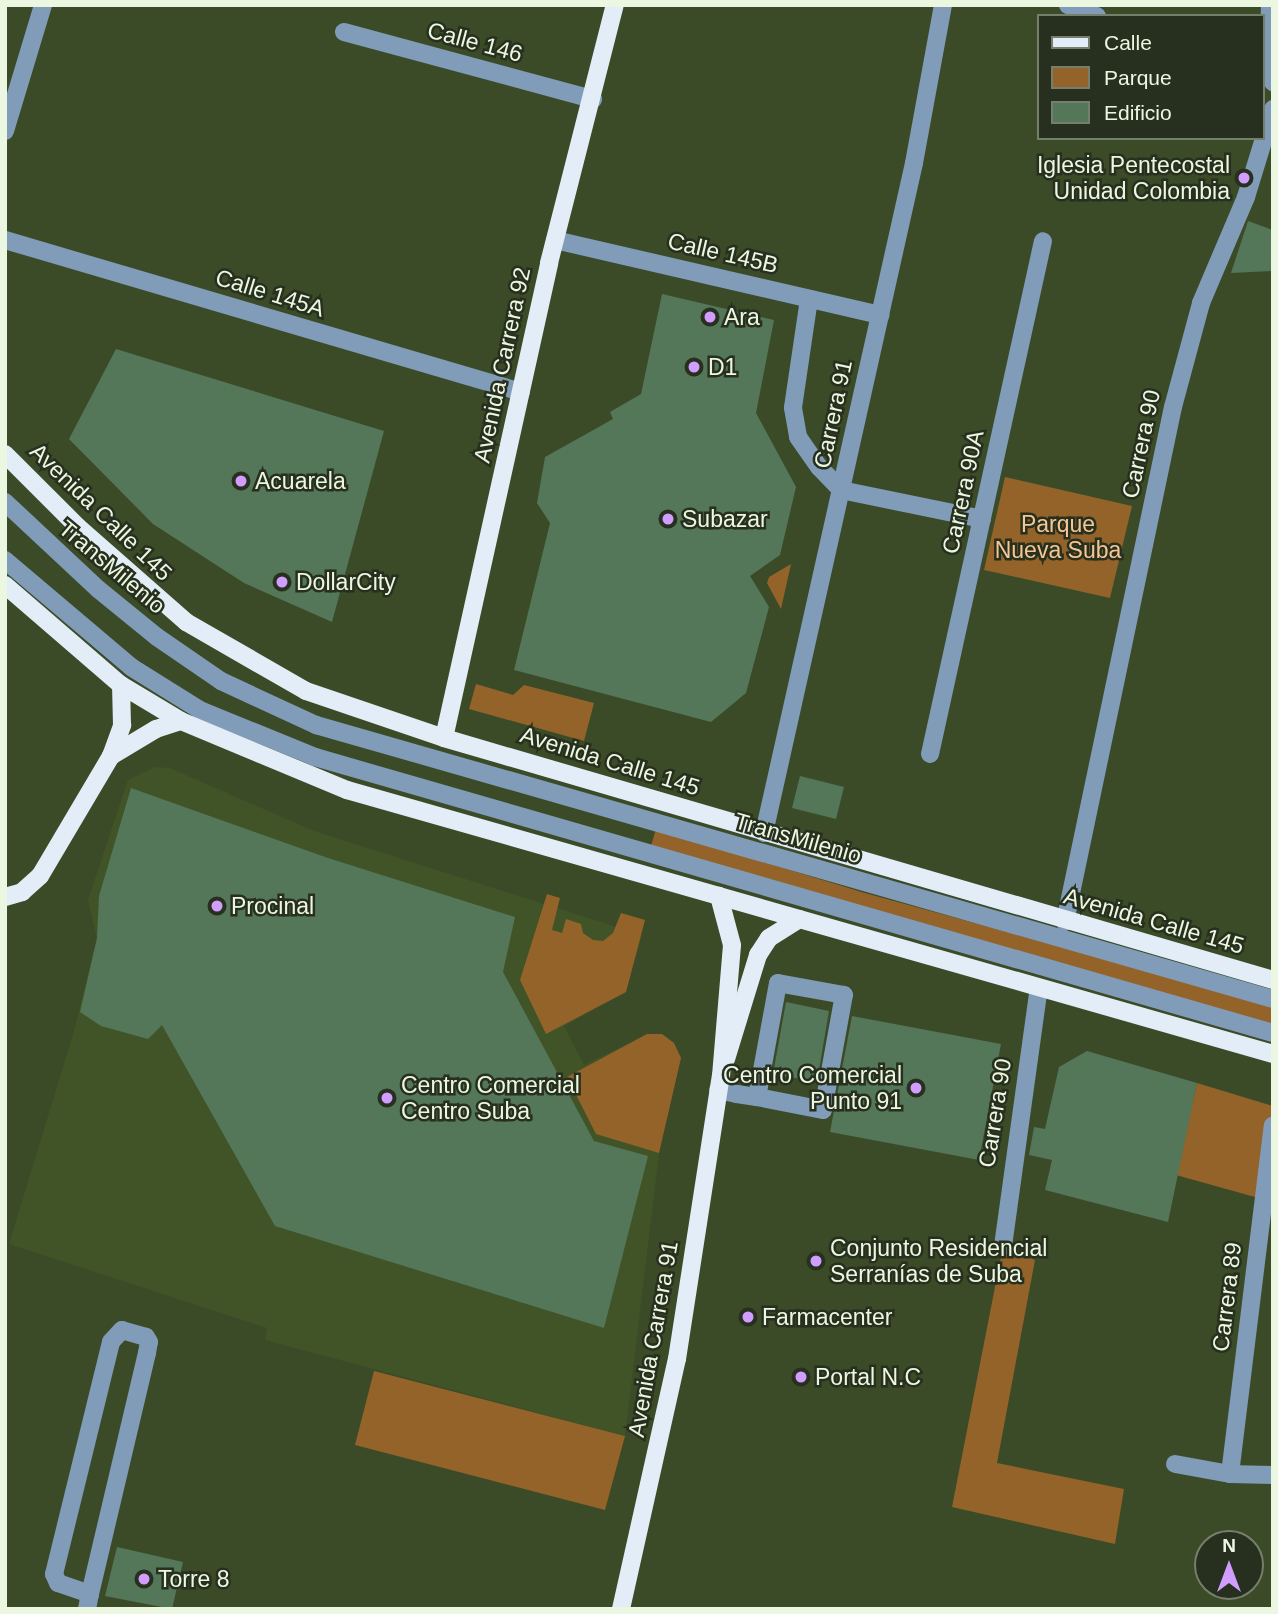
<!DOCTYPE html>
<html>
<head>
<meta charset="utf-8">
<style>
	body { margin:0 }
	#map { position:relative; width:1278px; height:1614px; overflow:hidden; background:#3b4b27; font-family:Helvetica,sans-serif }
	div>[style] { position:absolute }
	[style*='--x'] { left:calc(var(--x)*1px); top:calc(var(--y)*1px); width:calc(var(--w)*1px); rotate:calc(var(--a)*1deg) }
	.built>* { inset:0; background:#415428 }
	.green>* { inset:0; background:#93632a }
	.building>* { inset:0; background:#547659 }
	.minor>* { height:18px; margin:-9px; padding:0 9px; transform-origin:9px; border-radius:9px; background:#809cb8 }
	.major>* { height:18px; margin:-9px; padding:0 9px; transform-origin:9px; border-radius:9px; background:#e2edf8 }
	.dots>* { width:19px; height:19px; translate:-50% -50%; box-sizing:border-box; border:4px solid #272f1e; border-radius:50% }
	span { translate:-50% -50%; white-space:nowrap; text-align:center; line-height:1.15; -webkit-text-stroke:5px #272f1e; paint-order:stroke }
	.street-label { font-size:23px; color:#ecf7e1 }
	.poi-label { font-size:23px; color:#ecf7e1 }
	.right { translate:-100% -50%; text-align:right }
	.left { translate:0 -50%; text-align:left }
	.park-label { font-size:23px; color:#f5c592 }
	.frame { position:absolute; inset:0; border:7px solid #ecf7e1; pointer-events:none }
	.legend { position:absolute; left:1037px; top:14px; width:228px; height:126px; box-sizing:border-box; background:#272f1e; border:2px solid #767f6c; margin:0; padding:9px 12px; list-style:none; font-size:21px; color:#ecf7e1 }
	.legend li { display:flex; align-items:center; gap:14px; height:35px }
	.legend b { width:35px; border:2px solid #767f6c }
	.north { position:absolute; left:1194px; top:1530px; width:70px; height:70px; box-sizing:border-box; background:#272f1e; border:2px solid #767f6c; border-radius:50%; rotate:0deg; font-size:19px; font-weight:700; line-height:28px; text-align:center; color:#ecf7e1 }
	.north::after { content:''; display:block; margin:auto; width:24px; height:32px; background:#d19dfe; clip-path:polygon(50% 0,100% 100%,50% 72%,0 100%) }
</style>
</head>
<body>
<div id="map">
	<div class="built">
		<div style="clip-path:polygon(155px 767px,170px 768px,314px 831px,642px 935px,626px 992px,564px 1026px,584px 1065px,647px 1034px,662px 1034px,674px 1043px,681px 1058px,659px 1153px,625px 1436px,265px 1340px,267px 1328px,9px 1244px,74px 1031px,97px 938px,88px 900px,128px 780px)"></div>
	</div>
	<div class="green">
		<div style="clip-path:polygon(1005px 477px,1132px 506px,1110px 598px,984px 570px)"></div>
		<div style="clip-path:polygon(791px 564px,781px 609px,767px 583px,769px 577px)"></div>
		<div style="clip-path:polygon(476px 684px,513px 695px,524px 685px,594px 703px,584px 741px,469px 709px)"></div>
		<div style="clip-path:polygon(656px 829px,865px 893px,1273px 1005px,1273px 1026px,650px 849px)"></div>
		<div style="clip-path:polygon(547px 894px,560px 898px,552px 930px,562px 933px,566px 919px,581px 924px,583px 933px,593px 940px,603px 941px,613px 933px,621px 913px,645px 920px,626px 992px,546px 1034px,520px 980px)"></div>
		<div style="clip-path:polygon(647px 1034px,662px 1034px,674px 1043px,681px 1058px,659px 1153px,596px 1134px,567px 1077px)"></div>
		<div style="clip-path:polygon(1197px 1083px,1273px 1106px,1273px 1202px,1176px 1175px)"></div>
		<div style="clip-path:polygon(1003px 1246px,1035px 1260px,997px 1463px,1124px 1489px,1115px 1544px,952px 1507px)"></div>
		<div style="clip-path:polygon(374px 1371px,625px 1436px,605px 1510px,355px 1445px)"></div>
	</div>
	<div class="building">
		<div style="clip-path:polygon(1248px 221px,1273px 230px,1273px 271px,1231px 273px)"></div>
		<div style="clip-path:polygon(662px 294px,774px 320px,756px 413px,796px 487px,780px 555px,750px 576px,769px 607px,746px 693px,711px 722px,514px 670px,550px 523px,537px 503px,545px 457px,613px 419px,610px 412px,641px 394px)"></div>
		<div style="clip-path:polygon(116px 349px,384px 431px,332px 622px,244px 583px,153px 524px,69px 439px)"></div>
		<div style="clip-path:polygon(800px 776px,844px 787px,836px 819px,792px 808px)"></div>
		<div style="clip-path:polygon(131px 788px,328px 858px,515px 917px,503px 972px,594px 1141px,648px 1156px,604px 1328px,275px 1226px,162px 1025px,148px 1039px,101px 1026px,80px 1012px,97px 938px,99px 896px)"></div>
		<div style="clip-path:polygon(786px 1002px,829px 1011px,817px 1082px,773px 1074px)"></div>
		<div style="clip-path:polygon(852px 1016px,1001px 1044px,979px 1160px,830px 1132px)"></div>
		<div style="clip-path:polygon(1087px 1051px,1197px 1083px,1168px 1222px,1045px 1190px,1052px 1160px,1029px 1155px,1034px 1127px,1045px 1129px,1059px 1067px)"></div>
		<div style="clip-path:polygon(117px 1547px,183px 1562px,172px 1609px,105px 1596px)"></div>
	</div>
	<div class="minor">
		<div style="--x:1068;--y:5;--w:31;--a:21"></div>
		<div style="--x:1270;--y:5;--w:62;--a:91.8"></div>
		<div style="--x:1268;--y:67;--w:16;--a:72"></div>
		<div style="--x:344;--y:32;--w:258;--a:15.1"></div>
		<div style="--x:5;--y:131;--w:132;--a:-73.2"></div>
		<div style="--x:5;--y:240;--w:538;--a:16.41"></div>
		<div style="--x:555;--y:240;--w:334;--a:13"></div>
		<div style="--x:809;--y:299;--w:110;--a:98.4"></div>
		<div style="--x:793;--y:408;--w:29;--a:80"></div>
		<div style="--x:798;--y:437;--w:37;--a:55"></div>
		<div style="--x:819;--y:467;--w:32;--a:46"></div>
		<div style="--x:841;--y:490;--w:144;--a:11.6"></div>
		<div style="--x:5;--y:502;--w:127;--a:43.1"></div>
		<div style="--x:98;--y:589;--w:76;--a:39.1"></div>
		<div style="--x:157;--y:637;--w:78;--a:34.5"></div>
		<div style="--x:221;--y:681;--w:105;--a:24.9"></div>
		<div style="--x:316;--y:725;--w:995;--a:15.98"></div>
		<div style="--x:5;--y:560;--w:165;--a:40.3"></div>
		<div style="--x:131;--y:667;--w:81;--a:31.9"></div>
		<div style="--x:200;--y:710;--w:124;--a:22.2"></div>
		<div style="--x:315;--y:757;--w:997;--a:16.07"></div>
		<div style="--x:930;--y:754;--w:525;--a:-77.58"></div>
		<div style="--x:764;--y:833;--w:687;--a:-77.38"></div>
		<div style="--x:914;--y:163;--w:161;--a:-79.6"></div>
		<div style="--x:1065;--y:922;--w:526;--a:-78.16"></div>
		<div style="--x:1173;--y:407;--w:108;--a:-74.9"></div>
		<div style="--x:1201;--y:303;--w:115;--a:-67"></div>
		<div style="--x:1246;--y:197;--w:92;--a:-72.9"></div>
		<div style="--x:718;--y:1090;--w:19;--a:12"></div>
		<div style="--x:737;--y:1094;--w:20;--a:9"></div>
		<div style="--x:757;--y:1097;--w:67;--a:11.1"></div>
		<div style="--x:823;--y:1110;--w:117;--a:-79.7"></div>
		<div style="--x:844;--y:995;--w:67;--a:-169.7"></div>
		<div style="--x:778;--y:983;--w:116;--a:100.4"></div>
		<div style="--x:1003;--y:1246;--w:260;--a:-82.1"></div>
		<div style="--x:1175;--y:1464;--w:56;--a:10.3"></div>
		<div style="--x:1230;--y:1474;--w:43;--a:1.3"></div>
		<div style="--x:1230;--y:1474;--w:351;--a:-83"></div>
		<div style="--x:87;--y:1609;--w:15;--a:-79"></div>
		<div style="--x:90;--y:1594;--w:248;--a:-76.7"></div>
		<div style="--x:147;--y:1353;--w:11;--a:-80"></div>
		<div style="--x:149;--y:1342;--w:6;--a:-121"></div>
		<div style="--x:146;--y:1337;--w:25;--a:-164"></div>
		<div style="--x:122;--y:1330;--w:16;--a:133"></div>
		<div style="--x:111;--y:1342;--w:239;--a:103.8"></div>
		<div style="--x:54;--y:1574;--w:10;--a:66"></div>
		<div style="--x:58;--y:1583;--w:34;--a:19"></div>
	</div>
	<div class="major">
		<div style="--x:5;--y:454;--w:103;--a:45"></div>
		<div style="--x:78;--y:527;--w:144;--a:41.3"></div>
		<div style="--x:186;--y:622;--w:138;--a:29.9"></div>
		<div style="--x:306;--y:691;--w:146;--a:18.8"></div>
		<div style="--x:444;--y:738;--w:864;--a:16.27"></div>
		<div style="--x:5;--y:585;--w:153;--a:40.8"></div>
		<div style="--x:121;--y:685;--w:70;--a:31"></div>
		<div style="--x:181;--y:721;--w:180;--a:22.6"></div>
		<div style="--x:347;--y:790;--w:963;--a:15.91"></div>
		<div style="--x:444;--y:738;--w:486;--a:-77.5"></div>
		<div style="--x:549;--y:263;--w:266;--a:-75.7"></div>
		<div style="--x:111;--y:756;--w:52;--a:-31"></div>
		<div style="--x:156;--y:729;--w:26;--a:-18"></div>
		<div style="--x:5;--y:897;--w:18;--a:-16"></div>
		<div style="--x:22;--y:892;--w:24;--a:-42"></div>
		<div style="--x:40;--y:876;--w:139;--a:-59.4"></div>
		<div style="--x:111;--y:756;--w:33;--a:-70"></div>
		<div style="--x:122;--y:725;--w:40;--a:-91.4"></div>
		<div style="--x:726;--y:1059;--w:109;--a:-72.9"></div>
		<div style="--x:758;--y:955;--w:20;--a:-57"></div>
		<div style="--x:769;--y:938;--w:36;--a:-32"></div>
		<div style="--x:621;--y:1609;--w:256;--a:-77.4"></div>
		<div style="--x:677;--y:1359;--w:286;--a:-81.2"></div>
		<div style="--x:721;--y:1076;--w:131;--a:-85.2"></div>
		<div style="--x:732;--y:945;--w:51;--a:-104.9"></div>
	</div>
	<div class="dots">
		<div style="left:1244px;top:178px;background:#d19dfe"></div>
		<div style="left:710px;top:317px;background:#d19dfe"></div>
		<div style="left:694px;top:367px;background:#d19dfe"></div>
		<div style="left:241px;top:481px;background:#d19dfe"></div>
		<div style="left:668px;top:519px;background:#d19dfe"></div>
		<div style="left:282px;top:582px;background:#d19dfe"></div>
		<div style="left:217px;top:906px;background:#d19dfe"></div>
		<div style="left:916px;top:1088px;background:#d19dfe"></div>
		<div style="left:387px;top:1098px;background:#d19dfe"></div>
		<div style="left:816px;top:1261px;background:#d19dfe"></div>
		<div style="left:748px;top:1317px;background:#d19dfe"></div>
		<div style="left:801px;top:1377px;background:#d19dfe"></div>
		<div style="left:144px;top:1579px;background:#d19dfe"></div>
	</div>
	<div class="street-label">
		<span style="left:475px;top:42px;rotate:15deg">Calle 146</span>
		<span style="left:723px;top:253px;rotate:13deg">Calle 145B</span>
		<span style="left:270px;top:293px;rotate:17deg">Calle 145A</span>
		<span style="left:502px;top:365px;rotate:-78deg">Avenida Carrera 92</span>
		<span style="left:833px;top:414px;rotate:-78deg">Carrera 91</span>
		<span style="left:1141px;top:444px;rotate:-78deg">Carrera 90</span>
		<span style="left:963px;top:492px;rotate:-78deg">Carrera 90A</span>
		<span style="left:101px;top:512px;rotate:44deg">Avenida Calle 145</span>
		<span style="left:112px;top:567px;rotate:40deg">TransMilenio</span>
		<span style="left:610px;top:761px;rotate:17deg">Avenida Calle 145</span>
		<span style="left:798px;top:838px;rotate:16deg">TransMilenio</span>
		<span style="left:1154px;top:921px;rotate:16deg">Avenida Calle 145</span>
		<span style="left:995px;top:1113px;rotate:-81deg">Carrera 90</span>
		<span style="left:1227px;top:1297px;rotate:-83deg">Carrera 89</span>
		<span style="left:653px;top:1339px;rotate:-80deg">Avenida Carrera 91</span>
	</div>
	<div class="poi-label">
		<span class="right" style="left:1230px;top:178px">Iglesia Pentecostal<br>Unidad Colombia</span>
		<span class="left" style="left:724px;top:317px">Ara</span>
		<span class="left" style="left:708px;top:367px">D1</span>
		<span class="left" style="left:255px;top:481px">Acuarela</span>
		<span class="left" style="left:682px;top:519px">Subazar</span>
		<span class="left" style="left:296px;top:582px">DollarCity</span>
		<span class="left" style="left:231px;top:906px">Procinal</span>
		<span class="right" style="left:902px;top:1088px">Centro Comercial<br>Punto 91</span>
		<span class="left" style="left:401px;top:1098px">Centro Comercial<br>Centro Suba</span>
		<span class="left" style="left:830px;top:1261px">Conjunto Residencial<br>Serranías de Suba</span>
		<span class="left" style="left:762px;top:1317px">Farmacenter</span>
		<span class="left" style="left:815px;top:1377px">Portal N.C</span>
		<span class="left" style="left:158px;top:1579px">Torre 8</span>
	</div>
	<div class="park-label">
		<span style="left:1058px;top:537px">Parque<br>Nueva Suba</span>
	</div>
	<div class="frame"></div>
	<ul class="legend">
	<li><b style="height:9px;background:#e2edf8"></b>Calle</li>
	<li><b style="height:19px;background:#93632a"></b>Parque</li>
	<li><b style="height:19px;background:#547659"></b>Edificio</li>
	</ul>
	<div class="north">N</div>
</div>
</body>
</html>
